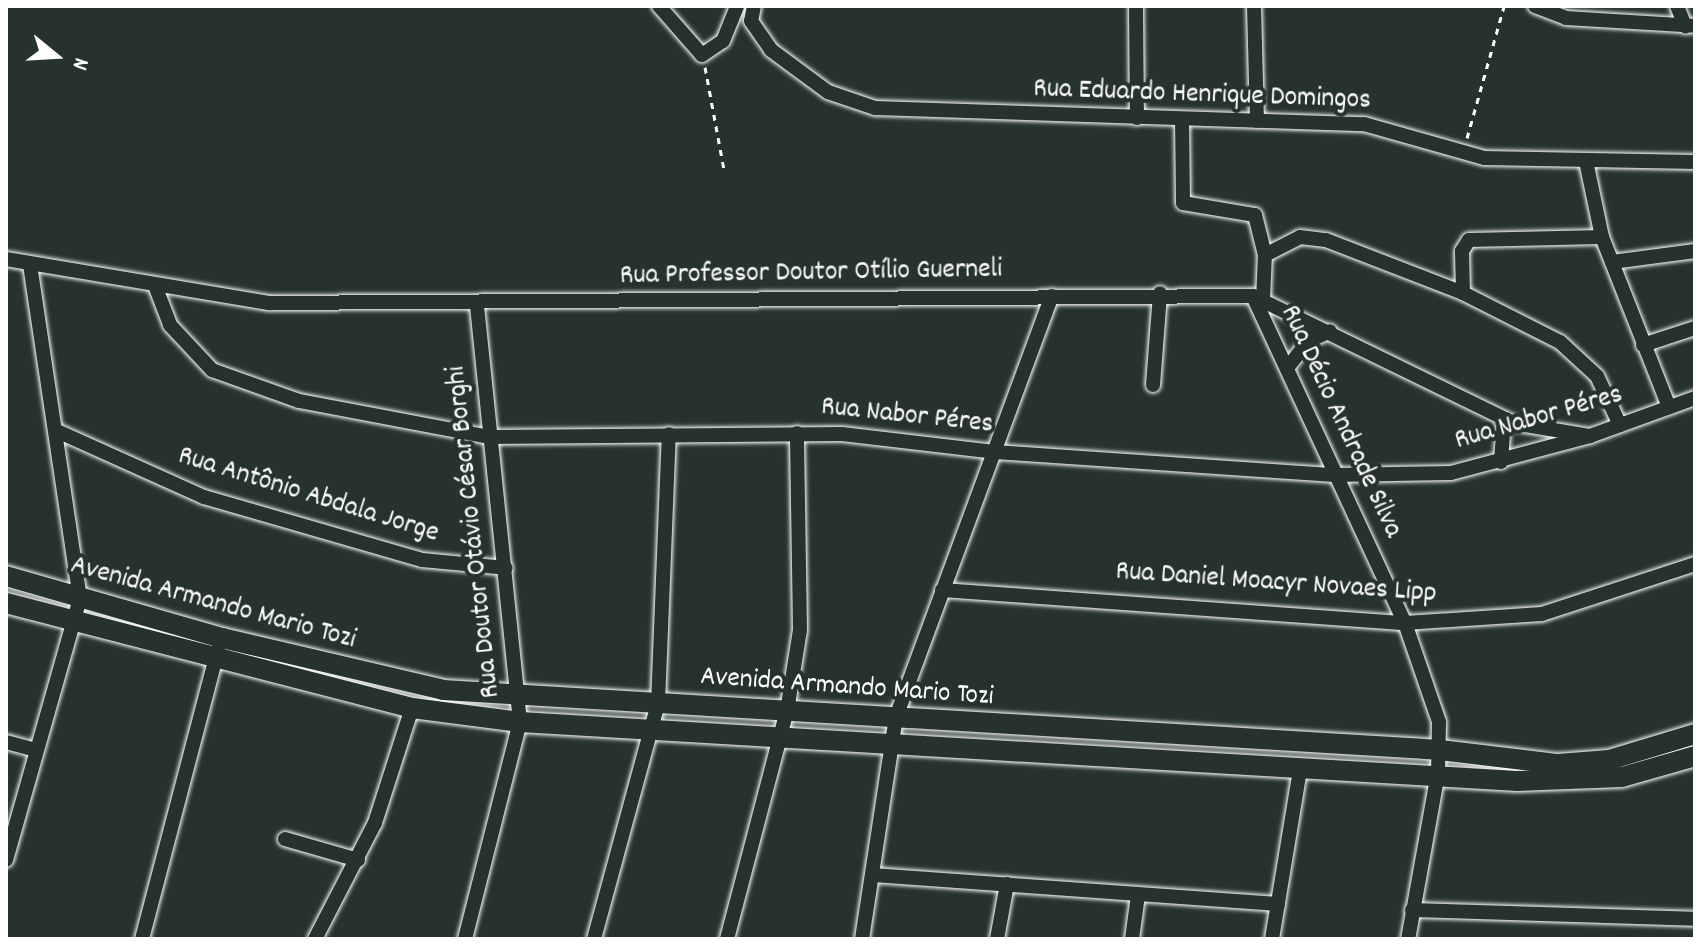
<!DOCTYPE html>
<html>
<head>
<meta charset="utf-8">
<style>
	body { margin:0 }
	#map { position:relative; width:1701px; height:945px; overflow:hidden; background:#26332d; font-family:Dekko,sans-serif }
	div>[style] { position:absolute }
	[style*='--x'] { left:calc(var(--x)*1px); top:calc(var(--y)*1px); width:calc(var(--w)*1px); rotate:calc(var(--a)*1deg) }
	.path>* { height:3px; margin-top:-1.5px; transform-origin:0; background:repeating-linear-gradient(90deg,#fff 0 6px,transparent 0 12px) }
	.roads { filter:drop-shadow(0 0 2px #fff) drop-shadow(0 0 2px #fff) }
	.street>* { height:14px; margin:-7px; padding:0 7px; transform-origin:7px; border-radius:7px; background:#26332d }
	.secondary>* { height:20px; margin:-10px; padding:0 10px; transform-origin:10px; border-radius:10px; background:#26332d }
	span { translate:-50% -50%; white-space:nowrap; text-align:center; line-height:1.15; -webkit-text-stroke:8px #26332d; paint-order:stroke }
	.street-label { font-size:28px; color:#fff }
	.frame { position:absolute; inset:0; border:8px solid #fff; pointer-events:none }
	.north { position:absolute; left:16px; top:16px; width:80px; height:80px; -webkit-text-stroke:6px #26332d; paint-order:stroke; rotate:108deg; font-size:22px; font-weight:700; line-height:32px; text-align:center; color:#fff }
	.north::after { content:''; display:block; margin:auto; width:28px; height:36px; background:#fff; clip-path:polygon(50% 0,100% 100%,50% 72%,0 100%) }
</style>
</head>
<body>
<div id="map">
	<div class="path">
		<div style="--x:705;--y:67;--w:105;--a:79.5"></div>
		<div style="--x:1467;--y:138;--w:137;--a:-74.3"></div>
	</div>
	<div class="roads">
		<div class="street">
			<div style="--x:659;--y:6;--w:65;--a:48.7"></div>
			<div style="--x:702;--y:55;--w:25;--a:-34"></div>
			<div style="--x:723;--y:41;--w:38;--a:-68"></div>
			<div style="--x:754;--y:6;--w:15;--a:101"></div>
			<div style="--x:751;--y:21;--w:35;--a:55"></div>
			<div style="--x:771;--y:50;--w:71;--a:36.4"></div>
			<div style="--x:828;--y:92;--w:50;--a:18.8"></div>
			<div style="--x:875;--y:108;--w:489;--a:1.9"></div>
			<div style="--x:1364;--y:124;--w:125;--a:15.8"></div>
			<div style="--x:1484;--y:158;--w:211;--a:1.1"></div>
			<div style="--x:1136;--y:6;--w:112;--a:89.5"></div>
			<div style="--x:1254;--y:6;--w:115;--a:88.5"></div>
			<div style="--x:1535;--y:6;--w:33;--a:21"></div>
			<div style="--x:1566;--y:18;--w:129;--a:3.5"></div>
			<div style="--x:1677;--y:6;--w:22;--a:68"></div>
			<div style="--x:1182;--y:119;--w:84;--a:89.3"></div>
			<div style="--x:1183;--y:203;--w:73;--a:9.5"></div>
			<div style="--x:1255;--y:215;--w:41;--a:76"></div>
			<div style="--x:1586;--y:161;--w:78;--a:78.1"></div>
			<div style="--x:1602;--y:237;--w:183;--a:68.5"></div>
			<div style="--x:6;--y:259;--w:268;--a:9.5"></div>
			<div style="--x:270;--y:303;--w:983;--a:-0.41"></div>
			<div style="--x:1253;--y:296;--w:289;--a:26"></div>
			<div style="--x:1513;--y:423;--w:78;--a:9.6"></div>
			<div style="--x:1612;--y:262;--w:84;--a:-7.5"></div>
			<div style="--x:156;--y:288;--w:40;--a:69"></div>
			<div style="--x:170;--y:325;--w:62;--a:47"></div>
			<div style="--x:212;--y:370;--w:92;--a:19.6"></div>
			<div style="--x:299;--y:401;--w:193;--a:10.7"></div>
			<div style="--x:489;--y:437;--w:353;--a:-0.5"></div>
			<div style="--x:842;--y:434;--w:154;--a:6.7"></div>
			<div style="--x:995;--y:452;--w:340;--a:3.9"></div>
			<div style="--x:1334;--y:475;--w:117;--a:-1"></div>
			<div style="--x:1451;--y:473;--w:144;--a:-14.9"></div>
			<div style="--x:1590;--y:436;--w:112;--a:-19.9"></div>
			<div style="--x:1463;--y:293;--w:42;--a:-91.4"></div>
			<div style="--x:1462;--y:251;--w:13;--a:-58"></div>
			<div style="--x:1469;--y:240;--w:133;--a:-1.3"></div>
			<div style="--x:1253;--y:296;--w:361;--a:65.1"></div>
			<div style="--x:1405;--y:623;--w:105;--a:71"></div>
			<div style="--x:1439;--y:722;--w:51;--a:91.1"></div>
			<div style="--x:1438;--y:773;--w:169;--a:100.2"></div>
			<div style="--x:1263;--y:300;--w:45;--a:-87.5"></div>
			<div style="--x:1265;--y:255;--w:39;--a:-27"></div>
			<div style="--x:1300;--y:237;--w:26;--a:7"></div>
			<div style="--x:1326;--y:240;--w:147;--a:21.1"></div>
			<div style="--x:1463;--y:293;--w:109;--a:26.8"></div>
			<div style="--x:1560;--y:342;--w:50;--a:42.6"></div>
			<div style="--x:1597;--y:376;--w:54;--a:64.9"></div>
			<div style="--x:1643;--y:345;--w:55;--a:-18.1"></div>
			<div style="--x:1288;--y:367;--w:33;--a:-52"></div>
			<div style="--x:1308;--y:341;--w:24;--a:-24"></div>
			<div style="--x:1153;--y:385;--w:92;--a:-85.6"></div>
			<div style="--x:57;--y:431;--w:161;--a:24.2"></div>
			<div style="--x:204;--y:497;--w:227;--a:16.1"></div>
			<div style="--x:422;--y:560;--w:84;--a:5.4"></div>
			<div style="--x:1501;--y:462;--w:43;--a:-86"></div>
			<div style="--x:942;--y:590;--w:464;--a:4.1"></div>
			<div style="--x:1405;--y:623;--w:137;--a:-3.8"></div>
			<div style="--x:1542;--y:614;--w:161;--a:-18.1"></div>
			<div style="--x:6;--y:742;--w:31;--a:15"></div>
			<div style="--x:285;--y:839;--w:76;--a:16"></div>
			<div style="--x:6;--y:860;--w:271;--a:-74.2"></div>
			<div style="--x:80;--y:599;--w:339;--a:-98.5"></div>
			<div style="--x:873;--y:875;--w:406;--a:4.1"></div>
			<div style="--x:1412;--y:910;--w:283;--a:1.8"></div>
			<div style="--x:142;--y:939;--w:299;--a:-75.3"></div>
			<div style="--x:315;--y:939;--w:131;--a:-62.7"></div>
			<div style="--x:375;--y:823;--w:121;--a:-72.2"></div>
			<div style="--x:465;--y:939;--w:224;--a:-75.8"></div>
			<div style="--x:520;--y:722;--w:420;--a:-95.9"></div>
			<div style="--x:594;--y:939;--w:244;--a:-74.8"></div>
			<div style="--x:658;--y:704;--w:270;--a:-87.7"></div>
			<div style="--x:727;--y:939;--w:236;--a:-75.3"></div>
			<div style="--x:787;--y:711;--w:82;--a:-80.9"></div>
			<div style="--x:800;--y:630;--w:197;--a:-90.9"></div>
			<div style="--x:862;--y:939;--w:225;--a:-81.3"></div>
			<div style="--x:896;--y:717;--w:449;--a:-69.7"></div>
			<div style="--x:997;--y:939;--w:56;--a:-79.7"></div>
			<div style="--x:1132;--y:939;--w:44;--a:-82.2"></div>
			<div style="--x:1272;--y:939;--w:172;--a:-80.6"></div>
		</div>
		<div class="secondary">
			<div style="--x:6;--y:576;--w:225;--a:16"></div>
			<div style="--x:222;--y:638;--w:227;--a:13.2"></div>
			<div style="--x:443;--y:690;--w:999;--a:3.44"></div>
			<div style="--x:1440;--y:750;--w:119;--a:6.8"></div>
			<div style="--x:1558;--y:764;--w:51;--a:-4.5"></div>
			<div style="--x:1609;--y:760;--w:90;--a:-16.8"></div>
			<div style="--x:6;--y:603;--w:419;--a:14.5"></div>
			<div style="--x:412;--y:708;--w:109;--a:7.4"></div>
			<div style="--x:520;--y:722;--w:999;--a:3.39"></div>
			<div style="--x:1517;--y:781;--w:105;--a:-2.2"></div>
			<div style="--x:1622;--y:777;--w:76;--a:-16"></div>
		</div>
	</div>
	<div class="street-label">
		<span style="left:1202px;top:96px;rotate:2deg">Rua Eduardo Henrique Domingos</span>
		<span style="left:811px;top:274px;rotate:-1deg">Rua Professor Doutor Otílio Guerneli</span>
		<span style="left:907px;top:417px;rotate:6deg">Rua Nabor Péres</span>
		<span style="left:1539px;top:419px;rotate:-16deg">Rua Nabor Péres</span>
		<span style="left:1340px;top:422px;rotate:65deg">Rua Décio Andrade Silva</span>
		<span style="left:308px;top:496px;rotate:17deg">Rua Antônio Abdala Jorge</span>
		<span style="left:475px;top:532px;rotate:-96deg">Rua Doutor Otávio César Borghi</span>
		<span style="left:1276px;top:584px;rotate:4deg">Rua Daniel Moacyr Novaes Lipp</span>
		<span style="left:213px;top:604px;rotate:15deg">Avenida Armando Mario Tozi</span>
		<span style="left:847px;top:688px;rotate:4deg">Avenida Armando Mario Tozi</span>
	</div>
	<div class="frame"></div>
	<div class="north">N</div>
</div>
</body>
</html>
